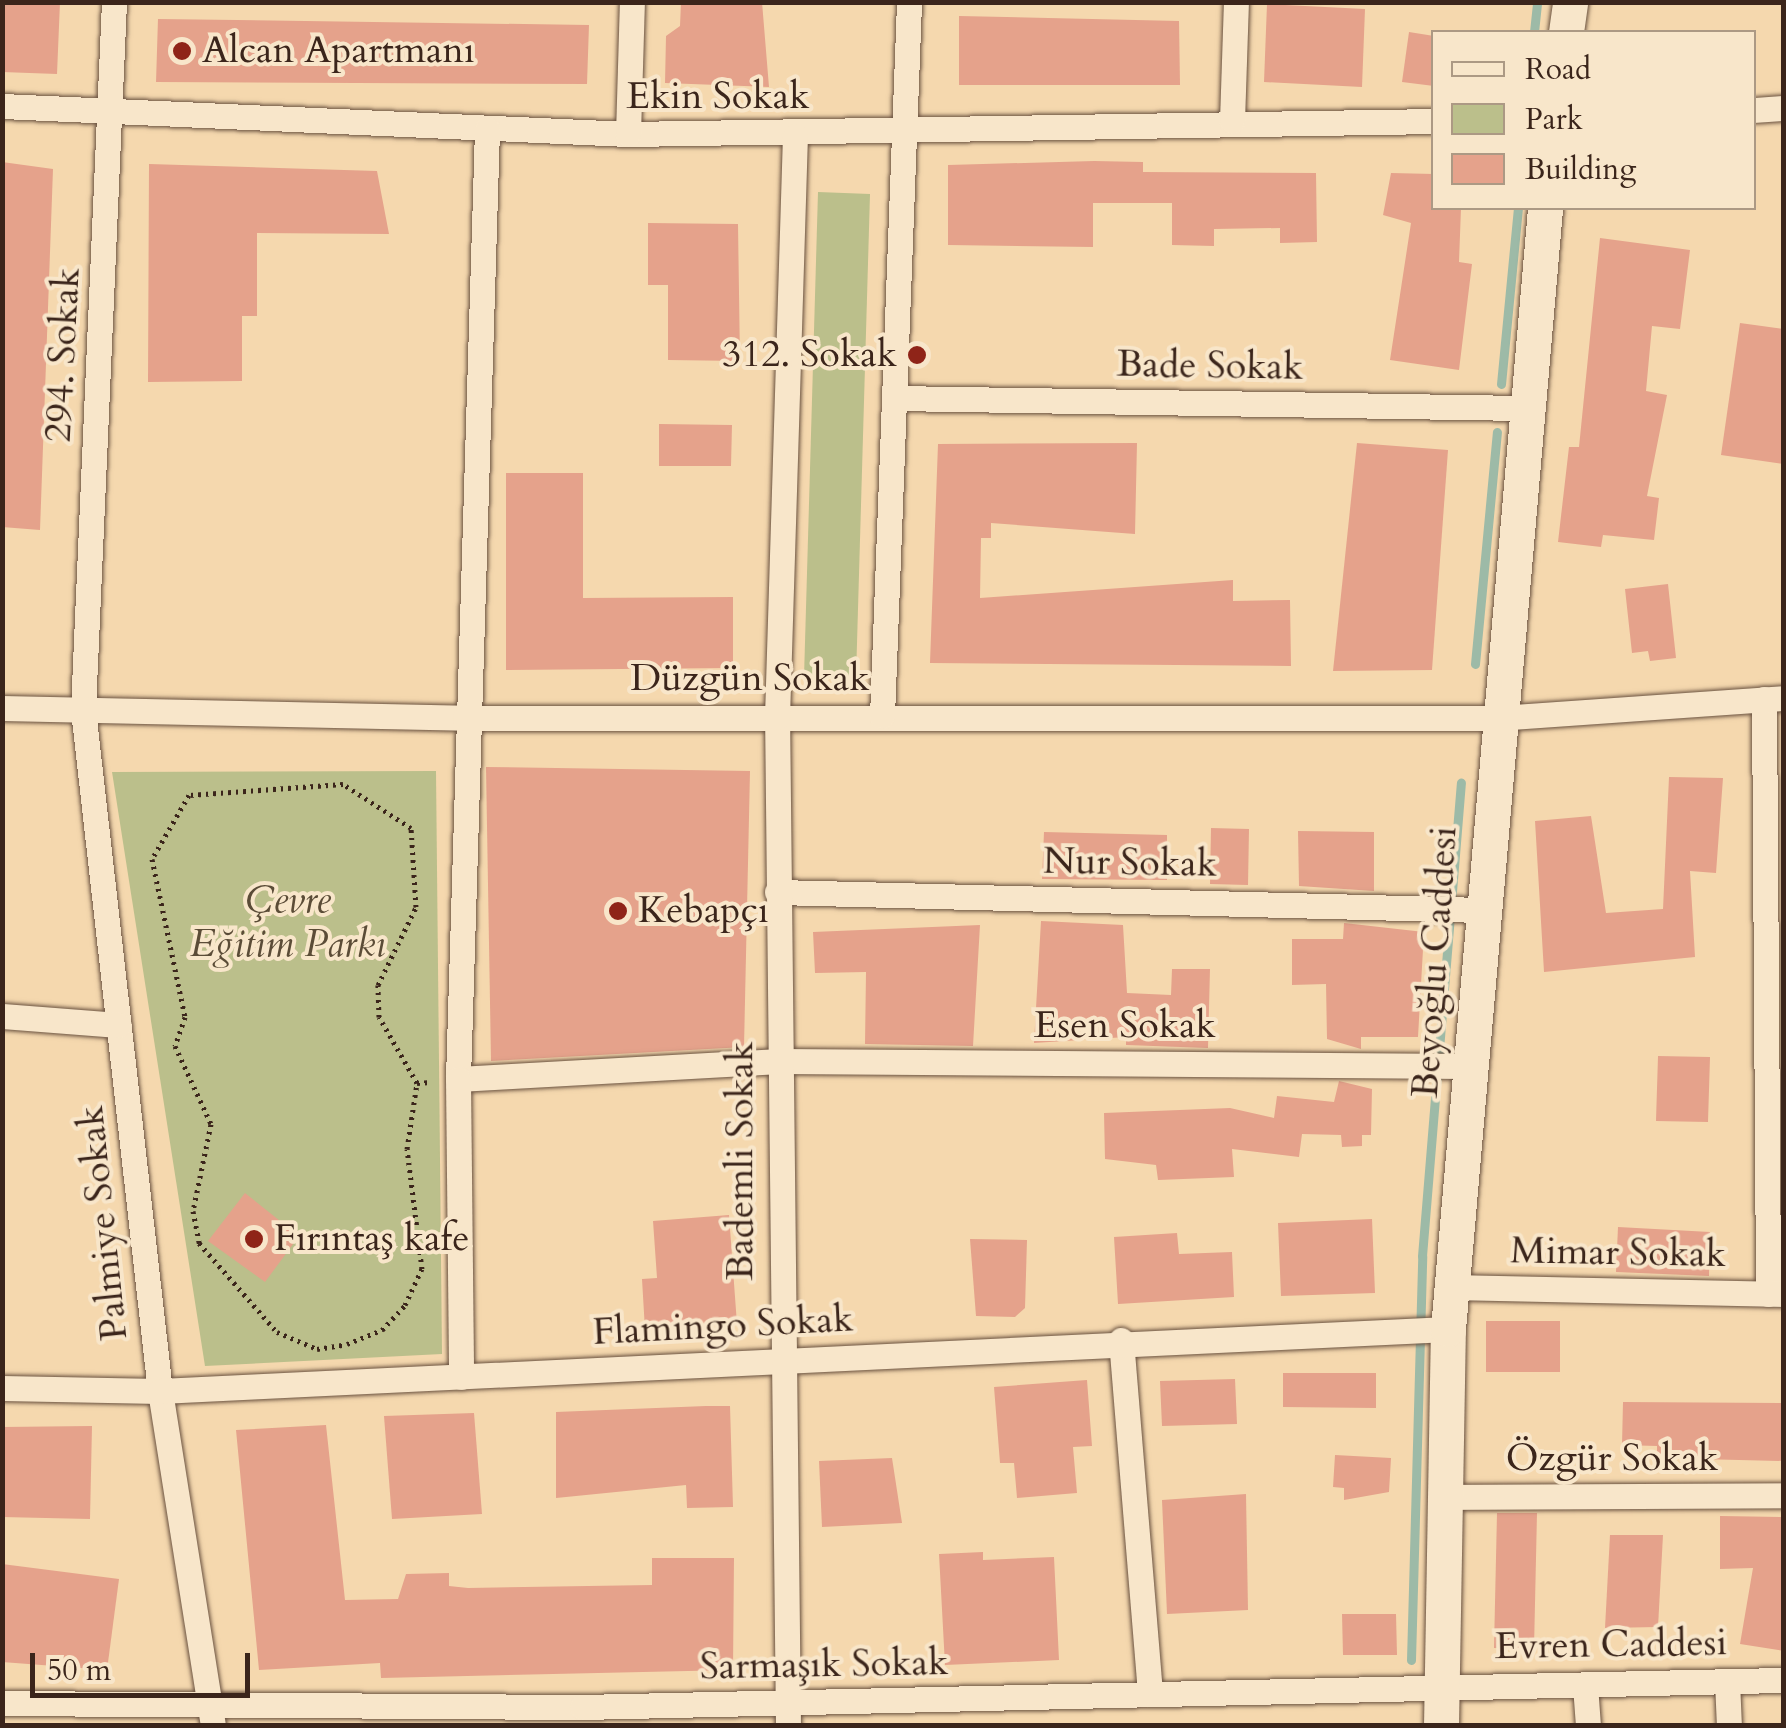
<!DOCTYPE html>
<html>
<head>
<meta charset="utf-8">
<style>
	body { margin:0 }
	#map { position:relative; width:1786px; height:1728px; overflow:hidden; background:#f5d8ae; font-family:Cardo,serif }
	div>[style] { position:absolute }
	[style*='--x'] { left:calc(var(--x)*1px); top:calc(var(--y)*1px); width:calc(var(--w)*1px); rotate:calc(var(--a)*1deg) }
	.green>* { inset:0; background:#bbbf8b }
	.stream>* { height:9px; margin:-4.5px; padding:0 4.5px; transform-origin:4.5px; border-radius:4.5px; background:#9dbaa7 }
	.building>* { inset:0; background:#e5a28b }
	.path>* { height:5px; margin-top:-2.5px; transform-origin:0; background:repeating-linear-gradient(90deg,#3b251b 0 2.5px,transparent 0 7.5px) }
	.roads { filter:drop-shadow(0 0 2px #6a5240) drop-shadow(0 0 2px #6a5240) }
	.street>* { height:25px; margin:-12.5px; padding:0 12.5px; transform-origin:12.5px; border-radius:12.5px; background:#f8e6ca }
	.secondary>* { height:35px; margin:-17.5px; padding:0 17.5px; transform-origin:17.5px; border-radius:17.5px; background:#f8e6ca }
	.dots>* { width:28px; height:28px; translate:-50% -50%; box-sizing:border-box; border:5px solid #f8e6ca; border-radius:50% }
	span { translate:-50% -50%; white-space:nowrap; text-align:center; line-height:1.15; -webkit-text-stroke:8px #f8e6ca; paint-order:stroke }
	.poi-label { font-size:38px; color:#3b251b }
	.left { translate:0 -50%; text-align:left }
	.right { translate:-100% -50%; text-align:right }
	.street-label { font-size:38px; color:#3b251b }
	.park-label { font-size:38px; color:#5b4c37; font-style:italic }
	.frame { position:absolute; inset:0; border:5px solid #3b251b; pointer-events:none }
	.legend { position:absolute; left:1431px; top:30px; width:325px; height:180px; box-sizing:border-box; background:#f8e6ca; border:2px solid #ac9984; margin:0; padding:12px 18px; list-style:none; font-size:30px; color:#3b251b }
	.legend li { display:flex; align-items:center; gap:20px; height:50px }
	.legend b { width:50px; border:2px solid #ac9984 }
	.scale { position:absolute; left:30px; top:1653px; width:220px; height:45px; box-sizing:border-box; border:5px solid #3b251b; border-top:0; padding-left:12px; font-size:30px; line-height:35px; white-space:nowrap; color:#3b251b; -webkit-text-stroke:8px #f8e6ca; paint-order:stroke }
</style>
</head>
<body>
<div id="map">
	<div class="green">
		<div style="clip-path:polygon(818px 192px,870px 194px,856px 678px,804px 677px)"></div>
		<div style="clip-path:polygon(436px 771px,442px 1354px,205px 1366px,112px 772px)"></div>
	</div>
	<div class="stream">
		<div style="--x:1534;--y:32;--w:30;--a:-84"></div>
		<div style="--x:1501;--y:384;--w:177;--a:-84.5"></div>
		<div style="--x:1475;--y:664;--w:233;--a:-84.6"></div>
		<div style="--x:1411;--y:1660;--w:404;--a:-88.4"></div>
		<div style="--x:1422;--y:1256;--w:475;--a:-85.3"></div>
	</div>
	<div class="building">
		<div style="clip-path:polygon(2px 2px,60px 2px,57px 74px,2px 72px)"></div>
		<div style="clip-path:polygon(681px 2px,762px 2px,769px 87px,665px 83px,666px 36px,680px 26px)"></div>
		<div style="clip-path:polygon(1267px 4px,1365px 9px,1362px 87px,1264px 82px)"></div>
		<div style="clip-path:polygon(959px 16px,1179px 21px,1180px 85px,959px 85px)"></div>
		<div style="clip-path:polygon(158px 19px,589px 25px,587px 84px,156px 82px)"></div>
		<div style="clip-path:polygon(1409px 32px,1434px 36px,1434px 86px,1402px 82px)"></div>
		<div style="clip-path:polygon(1094px 161px,1143px 162px,1143px 172px,1316px 173px,1317px 242px,1280px 243px,1280px 228px,1214px 229px,1214px 246px,1172px 245px,1172px 203px,1093px 203px,1093px 247px,948px 245px,948px 165px)"></div>
		<div style="clip-path:polygon(2px 162px,53px 169px,40px 530px,2px 527px)"></div>
		<div style="clip-path:polygon(149px 164px,377px 171px,389px 234px,257px 233px,257px 316px,242px 316px,242px 381px,148px 382px)"></div>
		<div style="clip-path:polygon(1391px 173px,1434px 174px,1434px 208px,1461px 208px,1459px 262px,1472px 264px,1459px 370px,1390px 360px,1411px 223px,1383px 215px)"></div>
		<div style="clip-path:polygon(648px 223px,738px 224px,740px 361px,668px 360px,668px 285px,648px 285px)"></div>
		<div style="clip-path:polygon(1600px 238px,1690px 250px,1680px 329px,1652px 326px,1646px 391px,1667px 395px,1647px 496px,1659px 498px,1654px 540px,1603px 535px,1601px 547px,1558px 542px,1569px 447px,1579px 447px)"></div>
		<div style="clip-path:polygon(1740px 323px,1784px 329px,1784px 464px,1721px 455px)"></div>
		<div style="clip-path:polygon(659px 424px,732px 425px,731px 466px,659px 466px)"></div>
		<div style="clip-path:polygon(1137px 443px,1135px 534px,991px 523px,991px 538px,981px 538px,980px 598px,1233px 580px,1233px 601px,1290px 600px,1291px 666px,930px 663px,938px 444px)"></div>
		<div style="clip-path:polygon(1357px 443px,1448px 450px,1432px 670px,1333px 671px)"></div>
		<div style="clip-path:polygon(506px 473px,583px 473px,583px 598px,733px 597px,733px 668px,506px 670px)"></div>
		<div style="clip-path:polygon(1668px 584px,1676px 658px,1650px 661px,1648px 651px,1632px 653px,1625px 589px)"></div>
		<div style="clip-path:polygon(486px 767px,750px 771px,744px 1047px,491px 1061px)"></div>
		<div style="clip-path:polygon(1669px 777px,1723px 778px,1716px 873px,1690px 871px,1695px 957px,1544px 972px,1535px 821px,1591px 816px,1606px 913px,1663px 909px)"></div>
		<div style="clip-path:polygon(1211px 828px,1249px 829px,1248px 885px,1210px 884px)"></div>
		<div style="clip-path:polygon(1298px 831px,1374px 832px,1374px 891px,1299px 886px)"></div>
		<div style="clip-path:polygon(1044px 832px,1167px 835px,1167px 880px,1042px 879px)"></div>
		<div style="clip-path:polygon(1041px 921px,1123px 925px,1127px 993px,1171px 995px,1172px 969px,1210px 969px,1208px 1048px,1126px 1045px,1126px 1037px,1034px 1043px)"></div>
		<div style="clip-path:polygon(1344px 923px,1424px 932px,1418px 1037px,1361px 1037px,1361px 1049px,1327px 1039px,1326px 984px,1292px 985px,1292px 939px,1343px 939px)"></div>
		<div style="clip-path:polygon(980px 925px,973px 1046px,865px 1044px,866px 972px,815px 973px,813px 932px)"></div>
		<div style="clip-path:polygon(1658px 1056px,1710px 1057px,1708px 1122px,1656px 1121px)"></div>
		<div style="clip-path:polygon(1339px 1081px,1372px 1089px,1371px 1135px,1362px 1135px,1362px 1146px,1342px 1147px,1341px 1135px,1302px 1134px,1299px 1157px,1232px 1149px,1234px 1177px,1158px 1180px,1156px 1165px,1105px 1159px,1104px 1113px,1230px 1108px,1274px 1118px,1277px 1096px,1334px 1102px)"></div>
		<div style="clip-path:polygon(245px 1193px,299px 1236px,265px 1282px,208px 1241px)"></div>
		<div style="clip-path:polygon(729px 1215px,737px 1324px,645px 1330px,642px 1279px,657px 1278px,653px 1221px)"></div>
		<div style="clip-path:polygon(1372px 1219px,1375px 1293px,1281px 1296px,1278px 1223px)"></div>
		<div style="clip-path:polygon(1618px 1227px,1710px 1232px,1709px 1276px,1616px 1272px)"></div>
		<div style="clip-path:polygon(1177px 1233px,1179px 1254px,1232px 1252px,1234px 1297px,1118px 1304px,1114px 1237px)"></div>
		<div style="clip-path:polygon(970px 1239px,1027px 1240px,1025px 1308px,1015px 1317px,976px 1316px)"></div>
		<div style="clip-path:polygon(1486px 1321px,1560px 1321px,1560px 1372px,1486px 1372px)"></div>
		<div style="clip-path:polygon(1283px 1373px,1376px 1373px,1376px 1408px,1283px 1407px)"></div>
		<div style="clip-path:polygon(1235px 1379px,1237px 1424px,1162px 1426px,1160px 1381px)"></div>
		<div style="clip-path:polygon(1087px 1380px,1092px 1446px,1073px 1447px,1077px 1493px,1017px 1498px,1014px 1463px,1000px 1463px,994px 1387px)"></div>
		<div style="clip-path:polygon(1623px 1402px,1784px 1403px,1784px 1461px,1657px 1458px,1657px 1446px,1622px 1445px)"></div>
		<div style="clip-path:polygon(706px 1406px,730px 1406px,733px 1507px,687px 1508px,686px 1485px,556px 1498px,556px 1412px)"></div>
		<div style="clip-path:polygon(474px 1413px,482px 1514px,392px 1519px,384px 1416px)"></div>
		<div style="clip-path:polygon(326px 1425px,345px 1600px,398px 1599px,406px 1574px,449px 1573px,449px 1586px,468px 1588px,652px 1585px,652px 1558px,734px 1558px,733px 1670px,381px 1678px,380px 1663px,259px 1670px,236px 1430px)"></div>
		<div style="clip-path:polygon(92px 1426px,90px 1519px,2px 1517px,2px 1427px)"></div>
		<div style="clip-path:polygon(1335px 1455px,1391px 1458px,1389px 1492px,1344px 1500px,1344px 1488px,1333px 1487px)"></div>
		<div style="clip-path:polygon(892px 1458px,902px 1523px,822px 1527px,819px 1461px)"></div>
		<div style="clip-path:polygon(1246px 1494px,1248px 1610px,1167px 1614px,1162px 1500px)"></div>
		<div style="clip-path:polygon(1497px 1513px,1537px 1513px,1534px 1649px,1494px 1648px)"></div>
		<div style="clip-path:polygon(1720px 1516px,1784px 1517px,1784px 1651px,1740px 1644px,1753px 1568px,1720px 1569px)"></div>
		<div style="clip-path:polygon(1610px 1535px,1663px 1535px,1658px 1627px,1605px 1628px)"></div>
		<div style="clip-path:polygon(983px 1552px,983px 1560px,1054px 1557px,1059px 1660px,945px 1665px,939px 1554px)"></div>
		<div style="clip-path:polygon(2px 1564px,119px 1579px,107px 1670px,2px 1662px)"></div>
		<div style="clip-path:polygon(1342px 1614px,1396px 1614px,1397px 1655px,1343px 1655px)"></div>
	</div>
	<div class="path">
		<div style="--x:417;--y:1083;--w:76;--a:-119.9"></div>
		<div style="--x:379;--y:1017;--w:32;--a:-92"></div>
		<div style="--x:378;--y:985;--w:87;--a:-64"></div>
		<div style="--x:416;--y:907;--w:79;--a:-93.6"></div>
		<div style="--x:411;--y:828;--w:81;--a:-147.1"></div>
		<div style="--x:343;--y:784;--w:154;--a:175.9"></div>
		<div style="--x:189;--y:795;--w:74;--a:120"></div>
		<div style="--x:152;--y:859;--w:161;--a:78.2"></div>
		<div style="--x:185;--y:1017;--w:31;--a:109"></div>
		<div style="--x:175;--y:1046;--w:86;--a:65.2"></div>
		<div style="--x:211;--y:1124;--w:89;--a:101.7"></div>
		<div style="--x:193;--y:1211;--w:33;--a:79"></div>
		<div style="--x:199;--y:1243;--w:118;--a:48.8"></div>
		<div style="--x:277;--y:1332;--w:43;--a:23"></div>
		<div style="--x:317;--y:1349;--w:30;--a:-9"></div>
		<div style="--x:347;--y:1344;--w:38;--a:-22"></div>
		<div style="--x:382;--y:1330;--w:34;--a:-47"></div>
		<div style="--x:405;--y:1305;--w:40;--a:-65"></div>
		<div style="--x:422;--y:1269;--w:121;--a:-97.1"></div>
		<div style="--x:407;--y:1149;--w:67;--a:-81.4"></div>
		<div style="--x:417;--y:1083;--w:14;--a:-4"></div>
	</div>
	<div class="roads">
		<div class="street">
			<div style="--x:114;--y:2;--w:709;--a:92.51"></div>
			<div style="--x:83;--y:710;--w:685;--a:83.55"></div>
			<div style="--x:160;--y:1391;--w:339;--a:81"></div>
			<div style="--x:2;--y:106;--w:627;--a:2.56"></div>
			<div style="--x:628;--y:134;--w:806;--a:-0.92"></div>
			<div style="--x:1754;--y:110;--w:30;--a:-4"></div>
			<div style="--x:1232;--y:121;--w:119;--a:-88.1"></div>
			<div style="--x:487;--y:129;--w:950;--a:91.75"></div>
			<div style="--x:458;--y:1079;--w:322;--a:-3.2"></div>
			<div style="--x:779;--y:1061;--w:691;--a:0.41"></div>
			<div style="--x:628;--y:134;--w:132;--a:-88.3"></div>
			<div style="--x:894;--y:398;--w:630;--a:0.91"></div>
			<div style="--x:1764;--y:699;--w:595;--a:89.61"></div>
			<div style="--x:2;--y:708;--w:463;--a:1.2"></div>
			<div style="--x:465;--y:718;--w:1033;--a:0"></div>
			<div style="--x:1498;--y:718;--w:287;--a:-4"></div>
			<div style="--x:882;--y:716;--w:715;--a:-87.83"></div>
			<div style="--x:777;--y:892;--w:705;--a:1.46"></div>
			<div style="--x:2;--y:1016;--w:117;--a:4.4"></div>
			<div style="--x:458;--y:1079;--w:298;--a:89.4"></div>
			<div style="--x:1451;--y:1287;--w:333;--a:1.2"></div>
			<div style="--x:1121;--y:1340;--w:355;--a:85.3"></div>
			<div style="--x:2;--y:1388;--w:158;--a:1.1"></div>
			<div style="--x:160;--y:1391;--w:1289;--a:-2.76"></div>
			<div style="--x:1442;--y:1497;--w:342;--a:-0.3"></div>
			<div style="--x:1727;--y:1681;--w:45;--a:87.5"></div>
			<div style="--x:1585;--y:1685;--w:41;--a:85.8"></div>
			<div style="--x:2;--y:1703;--w:580;--a:0.4"></div>
			<div style="--x:582;--y:1707;--w:1202;--a:-1.29"></div>
			<div style="--x:788;--y:1726;--w:1009;--a:-90.62"></div>
			<div style="--x:777;--y:717;--w:581;--a:-88.23"></div>
		</div>
		<div class="secondary">
			<div style="--x:1566;--y:32;--w:30;--a:-82"></div>
			<div style="--x:1441;--y:1726;--w:397;--a:-89"></div>
			<div style="--x:1448;--y:1329;--w:1125;--a:-85.05"></div>
		</div>
	</div>
	<div class="dots">
		<div style="left:182px;top:51px;background:#8f2418"></div>
		<div style="left:917px;top:355px;background:#8f2418"></div>
		<div style="left:618px;top:911px;background:#8f2418"></div>
		<div style="left:254px;top:1239px;background:#8f2418"></div>
	</div>
	<div class="poi-label">
		<span class="left" style="left:202px;top:51px">Alcan Apartmanı</span>
		<span class="right" style="left:897px;top:355px">312. Sokak</span>
		<span class="left" style="left:638px;top:911px">Kebapçı</span>
		<span class="left" style="left:274px;top:1239px">Fırıntaş kafe</span>
	</div>
	<div class="street-label">
		<span style="left:718px;top:97px">Ekin Sokak</span>
		<span style="left:63px;top:355px;rotate:-87deg">294. Sokak</span>
		<span style="left:1210px;top:366px;rotate:1deg">Bade Sokak</span>
		<span style="left:750px;top:679px">Düzgün Sokak</span>
		<span style="left:1130px;top:863px;rotate:1deg">Nur Sokak</span>
		<span style="left:1435px;top:962px;rotate:-86deg">Beyoğlu Caddesi</span>
		<span style="left:1125px;top:1026px">Esen Sokak</span>
		<span style="left:741px;top:1161px;rotate:-90deg">Bademli Sokak</span>
		<span style="left:103px;top:1223px;rotate:-96deg">Palmiye Sokak</span>
		<span style="left:1618px;top:1253px;rotate:1deg">Mimar Sokak</span>
		<span style="left:723px;top:1326px;rotate:-3deg">Flamingo Sokak</span>
		<span style="left:1612px;top:1459px">Özgür Sokak</span>
		<span style="left:1611px;top:1645px;rotate:-1deg">Evren Caddesi</span>
		<span style="left:824px;top:1665px;rotate:-1deg">Sarmaşık Sokak</span>
	</div>
	<div class="park-label">
		<span style="left:288px;top:923px">Çevre<br>Eğitim Parkı</span>
	</div>
	<div class="frame"></div>
	<ul class="legend">
	<li><b style="height:12px;background:#f8e6ca"></b>Road</li>
	<li><b style="height:28px;background:#bbbf8b"></b>Park</li>
	<li><b style="height:28px;background:#e5a28b"></b>Building</li>
	</ul>
	<div class="scale">50 m</div>
</div>
</body>
</html>
